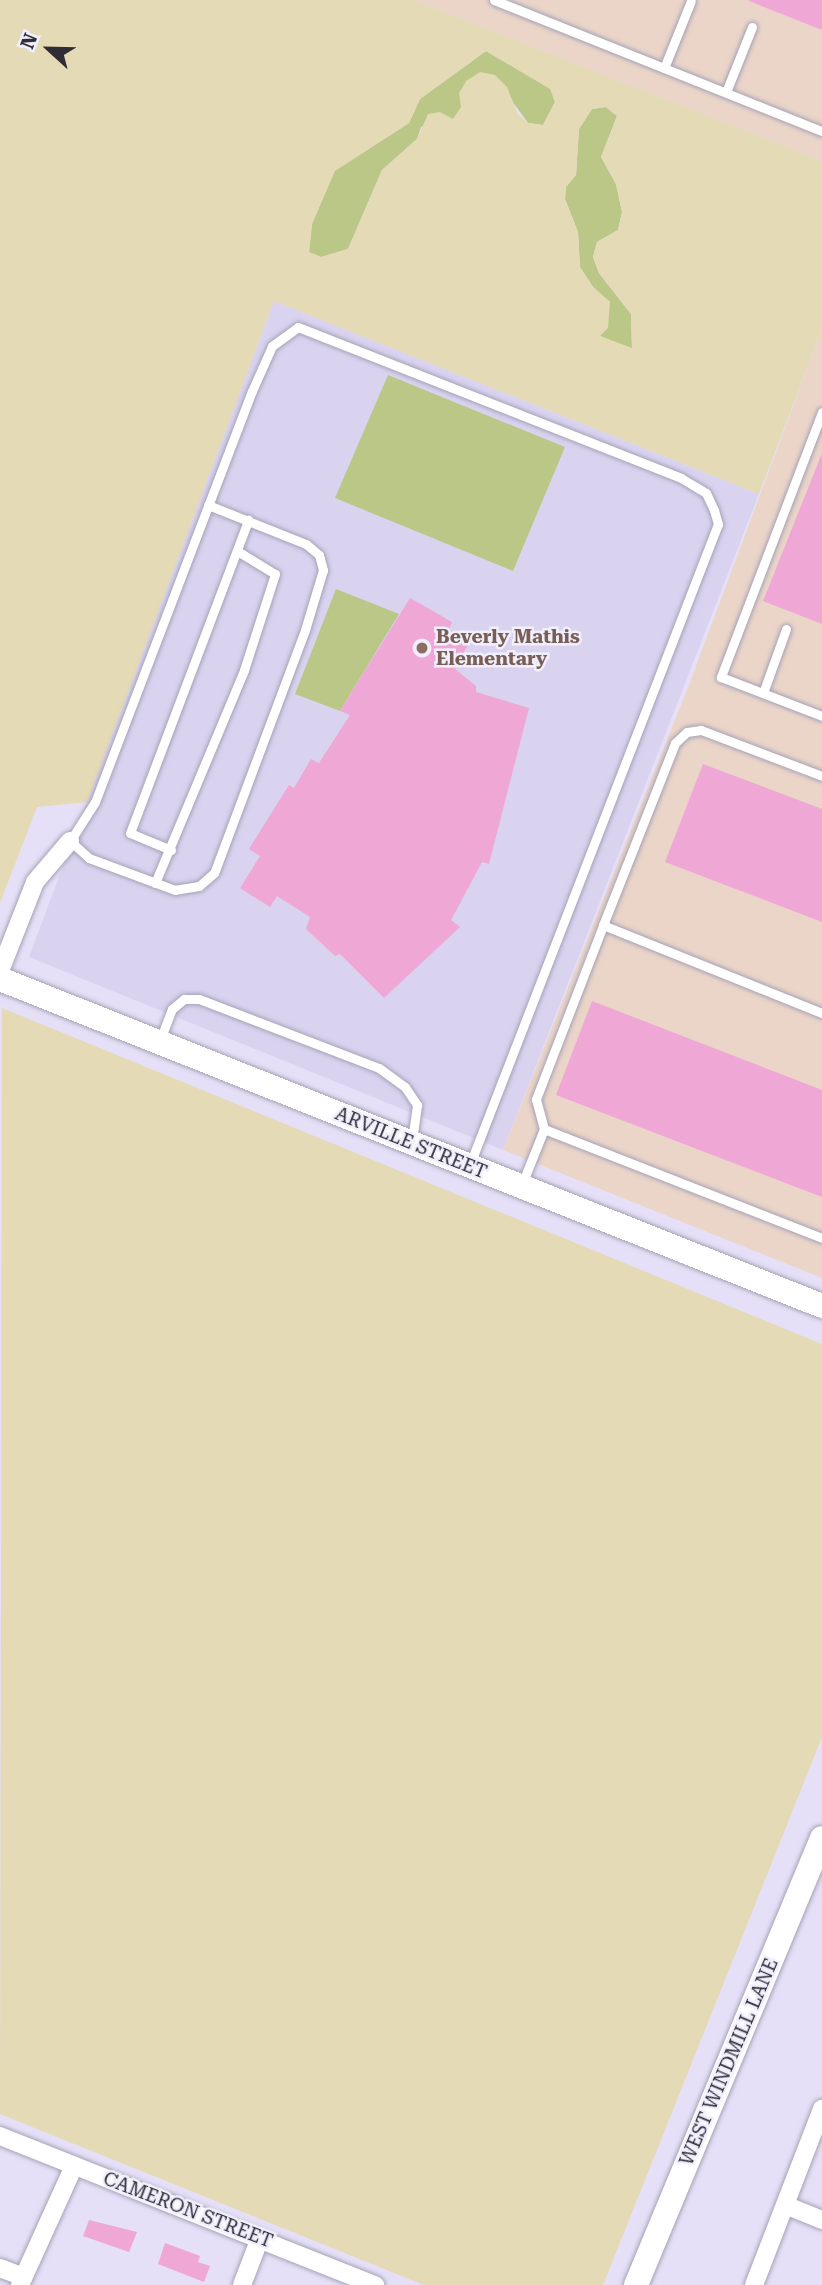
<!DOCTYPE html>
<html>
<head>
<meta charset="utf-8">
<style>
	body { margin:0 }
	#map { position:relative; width:822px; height:2285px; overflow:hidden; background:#e5e0f7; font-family:"Roboto Serif",serif }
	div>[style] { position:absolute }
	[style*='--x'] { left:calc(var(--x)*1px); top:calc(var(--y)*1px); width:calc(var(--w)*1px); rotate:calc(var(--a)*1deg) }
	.built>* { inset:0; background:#d9d3f0 }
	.industrial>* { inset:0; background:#ebd5c8 }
	.green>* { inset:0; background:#bac786 }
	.sand>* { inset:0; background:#e4dab5 }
	.building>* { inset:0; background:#efa7d6 }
	.roads { filter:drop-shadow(0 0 2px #a6a2b7) drop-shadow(0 0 2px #a6a2b7) }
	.lane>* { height:9px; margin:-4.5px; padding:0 4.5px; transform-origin:4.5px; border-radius:4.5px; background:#fff }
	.street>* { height:18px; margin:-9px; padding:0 9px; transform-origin:9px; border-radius:9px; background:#fff }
	.secondary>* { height:24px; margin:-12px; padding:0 12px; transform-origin:12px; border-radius:12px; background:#fff }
	.dots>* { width:19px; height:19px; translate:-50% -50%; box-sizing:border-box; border:4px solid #f1effd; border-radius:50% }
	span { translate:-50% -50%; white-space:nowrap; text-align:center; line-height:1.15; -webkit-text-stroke:5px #f1effd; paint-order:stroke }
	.education-label { font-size:19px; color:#785e54; font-weight:700 }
	.left { translate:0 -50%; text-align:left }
	.street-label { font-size:19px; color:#2f2d36 }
	.north { position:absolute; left:14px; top:14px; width:70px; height:70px; -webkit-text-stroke:5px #f1effd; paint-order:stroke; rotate:292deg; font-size:19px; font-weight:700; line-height:28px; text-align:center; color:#2f2d36 }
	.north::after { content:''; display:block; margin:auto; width:24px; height:32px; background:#2f2d36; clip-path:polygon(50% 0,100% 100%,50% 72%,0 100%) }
</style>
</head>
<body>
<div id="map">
	<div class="built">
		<div style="clip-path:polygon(274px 301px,759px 494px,503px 1150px,29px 957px)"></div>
	</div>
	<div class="industrial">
		<div style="clip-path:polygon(414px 0,822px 0,822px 161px)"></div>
		<div style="clip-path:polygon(822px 329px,822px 1278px,503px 1150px,687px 690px)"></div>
	</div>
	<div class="green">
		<div style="clip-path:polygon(486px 51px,551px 89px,555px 102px,543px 125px,528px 123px,512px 101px,462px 107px,453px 119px,421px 127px,417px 139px,382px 170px,348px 249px,321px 257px,309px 252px,312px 224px,334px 171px,409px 123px,420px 99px)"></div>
		<div style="clip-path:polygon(606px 107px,617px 116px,601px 157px,616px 184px,622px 212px,618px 230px,597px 242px,593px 257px,599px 273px,631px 314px,632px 349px,600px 336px,610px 302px,593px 287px,580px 267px,578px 232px,565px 199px,566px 187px,576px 175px,579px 129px,592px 109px)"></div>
		<div style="clip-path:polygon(388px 375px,565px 447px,513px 571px,335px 498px)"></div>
		<div style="clip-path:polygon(336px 589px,399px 614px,340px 711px,295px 694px)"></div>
	</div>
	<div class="sand">
		<div style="clip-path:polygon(evenodd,0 0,414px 0,822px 161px,822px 329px,759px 494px,274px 301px,87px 802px,37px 807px,0 903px,0 0,486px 51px,550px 89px,555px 102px,543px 125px,528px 123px,518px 114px,507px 87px,495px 75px,480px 72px,466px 81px,459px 93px,461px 107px,453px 119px,440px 112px,428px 114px,417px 139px,382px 170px,348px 249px,321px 257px,309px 252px,312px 224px,335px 171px,409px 123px,420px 99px,486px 51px,0 0,606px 107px,617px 116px,601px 157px,616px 184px,622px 212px,618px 230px,597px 242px,593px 257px,599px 273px,631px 314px,632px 348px,600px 336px,608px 328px,610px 302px,593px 287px,580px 267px,578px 232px,565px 199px,566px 187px,576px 175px,579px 129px,592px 109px,606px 107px)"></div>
		<div style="clip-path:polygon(2px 1008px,822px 1344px,822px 1737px,603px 2285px,424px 2285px,0 2114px)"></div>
	</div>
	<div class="building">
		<div style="clip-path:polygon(749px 0,822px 0,822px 30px,749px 1px)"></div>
		<div style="clip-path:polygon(822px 453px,822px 624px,763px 601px)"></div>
		<div style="clip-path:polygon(410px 598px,452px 622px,449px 629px,469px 643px,455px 669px,476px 686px,476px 692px,529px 708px,489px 864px,482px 862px,451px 920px,460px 927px,384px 998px,340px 954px,335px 956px,306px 929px,310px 917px,277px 896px,270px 907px,240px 888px,260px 856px,249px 849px,289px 785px,294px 788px,311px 759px,319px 763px,350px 715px,340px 711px)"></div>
		<div style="clip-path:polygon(703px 764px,822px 809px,822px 922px,665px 862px)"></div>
		<div style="clip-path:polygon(592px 1001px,822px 1090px,822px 1197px,556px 1095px)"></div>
		<div style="clip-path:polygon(89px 2220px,137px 2232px,129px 2252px,83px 2236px)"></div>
		<div style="clip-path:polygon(165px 2243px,200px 2256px,198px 2262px,210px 2266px,204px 2282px,158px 2264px)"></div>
	</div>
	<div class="roads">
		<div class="lane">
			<div style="--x:494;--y:0;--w:353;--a:21.8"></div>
			<div style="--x:664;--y:68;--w:72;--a:-68.1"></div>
			<div style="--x:726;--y:92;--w:70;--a:-68.2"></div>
			<div style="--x:822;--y:412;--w:284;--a:110.9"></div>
			<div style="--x:721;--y:677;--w:108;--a:21.1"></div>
			<div style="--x:208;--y:505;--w:105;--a:21.7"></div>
			<div style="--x:306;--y:544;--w:17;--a:40"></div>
			<div style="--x:319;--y:555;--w:16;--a:75"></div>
			<div style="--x:323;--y:570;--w:63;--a:106.7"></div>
			<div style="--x:305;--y:630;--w:259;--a:110.5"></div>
			<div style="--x:214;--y:873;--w:20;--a:139"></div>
			<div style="--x:199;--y:886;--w:24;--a:171"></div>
			<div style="--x:175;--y:890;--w:92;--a:-159.6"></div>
			<div style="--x:89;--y:858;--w:25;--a:-138"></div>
			<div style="--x:70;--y:841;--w:46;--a:-57.3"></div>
			<div style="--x:95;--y:802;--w:440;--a:-69.1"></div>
			<div style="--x:252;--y:391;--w:49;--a:-66"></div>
			<div style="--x:272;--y:346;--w:32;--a:-36"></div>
			<div style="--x:298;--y:327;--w:412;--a:21.5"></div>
			<div style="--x:681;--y:478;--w:29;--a:31"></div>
			<div style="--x:706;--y:493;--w:19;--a:65"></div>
			<div style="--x:714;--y:510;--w:15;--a:74"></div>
			<div style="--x:718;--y:524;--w:686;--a:111.18"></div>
			<div style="--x:763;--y:693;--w:68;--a:-70.2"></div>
			<div style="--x:171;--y:850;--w:44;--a:-157.5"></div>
			<div style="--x:130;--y:833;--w:335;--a:-69.3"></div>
			<div style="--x:155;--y:883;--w:231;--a:-67.3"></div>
			<div style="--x:244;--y:670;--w:101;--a:-72.1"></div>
			<div style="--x:275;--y:574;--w:42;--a:-148.6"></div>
			<div style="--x:603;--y:925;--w:196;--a:-68.4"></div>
			<div style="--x:675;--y:743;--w:16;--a:-43"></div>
			<div style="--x:687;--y:732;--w:14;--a:-8"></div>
			<div style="--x:701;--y:730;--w:129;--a:20.8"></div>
			<div style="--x:160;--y:1040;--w:33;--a:-69"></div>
			<div style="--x:172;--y:1009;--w:16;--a:-40"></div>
			<div style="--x:184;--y:999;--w:15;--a:0"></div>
			<div style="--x:199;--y:999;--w:193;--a:21"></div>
			<div style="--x:379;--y:1068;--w:32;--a:36"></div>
			<div style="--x:405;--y:1087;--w:22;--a:56"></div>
			<div style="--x:417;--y:1105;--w:36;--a:98"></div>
			<div style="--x:544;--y:1129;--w:299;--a:21.4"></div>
			<div style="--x:522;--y:1184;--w:59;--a:-68.2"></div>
			<div style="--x:544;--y:1129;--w:31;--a:-105"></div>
			<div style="--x:536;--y:1099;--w:186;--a:-68.9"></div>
			<div style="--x:603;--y:925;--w:236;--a:21.9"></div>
		</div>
		<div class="street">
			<div style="--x:0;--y:971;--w:96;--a:-68.5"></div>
			<div style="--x:35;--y:882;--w:54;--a:-49.5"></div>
			<div style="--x:0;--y:2136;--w:404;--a:21.7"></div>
			<div style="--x:785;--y:2205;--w:40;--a:22"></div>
			<div style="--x:0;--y:2268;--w:25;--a:21"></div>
			<div style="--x:20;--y:2285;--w:131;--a:-65.6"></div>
			<div style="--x:242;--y:2285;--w:50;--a:-69"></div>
			<div style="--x:754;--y:2285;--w:189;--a:-68.9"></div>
		</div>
		<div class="secondary">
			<div style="--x:0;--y:979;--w:885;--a:21.69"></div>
			<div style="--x:636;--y:2285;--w:484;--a:-67.4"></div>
		</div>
	</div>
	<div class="dots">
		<div style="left:422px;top:648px;background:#8d6e63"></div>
	</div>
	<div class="education-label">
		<span class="left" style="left:436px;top:648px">Beverly Mathis<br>Elementary</span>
	</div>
	<div class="street-label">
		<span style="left:411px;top:1143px;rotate:22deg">ARVILLE STREET</span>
		<span style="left:729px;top:2062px;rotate:-67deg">WEST WINDMILL LANE</span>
		<span style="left:188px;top:2210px;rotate:21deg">CAMERON STREET</span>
	</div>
	<div class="north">N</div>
</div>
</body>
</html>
